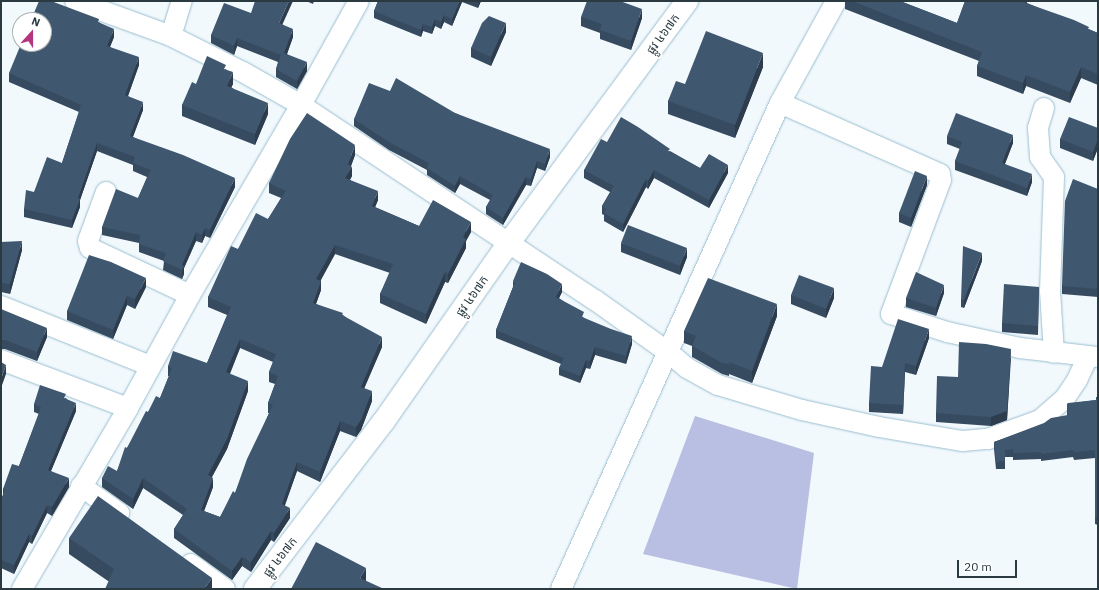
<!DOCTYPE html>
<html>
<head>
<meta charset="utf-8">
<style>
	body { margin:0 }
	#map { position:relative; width:1099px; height:590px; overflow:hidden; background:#f2f9fd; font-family:"IBM Plex Sans","Noto Sans Khmer",sans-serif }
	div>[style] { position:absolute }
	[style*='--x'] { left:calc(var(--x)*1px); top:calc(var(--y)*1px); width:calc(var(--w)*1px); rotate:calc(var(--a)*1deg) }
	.water>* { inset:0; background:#b8bfe2 }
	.roads { filter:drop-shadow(0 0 1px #99becf) drop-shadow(0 0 1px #99becf) }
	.minor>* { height:20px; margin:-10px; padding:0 10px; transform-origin:10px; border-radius:10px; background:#fff }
	.tertiary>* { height:22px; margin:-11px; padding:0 11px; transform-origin:11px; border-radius:11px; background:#fff }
	.wall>* { inset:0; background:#374b60 }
	.shaded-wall>* { inset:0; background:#2d3d4e }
	.building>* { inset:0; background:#405770 }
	span { translate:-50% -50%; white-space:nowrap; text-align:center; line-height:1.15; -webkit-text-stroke:4px #fff; paint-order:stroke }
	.street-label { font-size:12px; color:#2a3a40 }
	.frame { position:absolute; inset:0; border:2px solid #2a3a40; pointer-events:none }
	.north { position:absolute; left:12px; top:12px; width:40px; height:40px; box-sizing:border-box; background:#fff; border:1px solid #aab0b3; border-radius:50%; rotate:21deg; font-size:11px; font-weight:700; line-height:16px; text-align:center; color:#2a3a40 }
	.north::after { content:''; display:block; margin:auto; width:14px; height:18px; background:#b5347f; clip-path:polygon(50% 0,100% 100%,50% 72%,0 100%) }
	.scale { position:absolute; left:957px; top:560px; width:60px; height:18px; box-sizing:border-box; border:2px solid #2a3a40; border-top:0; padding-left:5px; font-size:12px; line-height:14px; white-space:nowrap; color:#2a3a40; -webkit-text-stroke:3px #fff; paint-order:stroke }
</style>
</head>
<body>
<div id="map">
	<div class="water">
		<div style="clip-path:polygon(695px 416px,814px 453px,797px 589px,643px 554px)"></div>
	</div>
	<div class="roads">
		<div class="minor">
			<div style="--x:75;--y:1;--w:102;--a:20"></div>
			<div style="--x:171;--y:36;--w:80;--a:26.6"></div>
			<div style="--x:243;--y:72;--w:67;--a:29.6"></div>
			<div style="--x:301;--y:105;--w:353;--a:33.6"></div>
			<div style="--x:595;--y:300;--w:90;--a:35.5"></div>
			<div style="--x:668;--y:352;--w:25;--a:40"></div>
			<div style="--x:687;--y:368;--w:35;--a:29"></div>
			<div style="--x:718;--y:385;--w:88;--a:16.6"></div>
			<div style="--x:802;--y:410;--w:79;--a:12.4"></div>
			<div style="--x:879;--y:427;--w:85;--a:9.5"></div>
			<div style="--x:963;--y:441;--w:25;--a:-5"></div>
			<div style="--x:988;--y:439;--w:55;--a:-20.1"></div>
			<div style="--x:1040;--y:420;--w:33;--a:-41"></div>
			<div style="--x:1065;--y:398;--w:22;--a:-56"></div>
			<div style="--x:1077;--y:380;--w:26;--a:-65"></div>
			<div style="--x:171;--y:36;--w:37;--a:-73"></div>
			<div style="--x:780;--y:103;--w:175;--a:23.9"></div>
			<div style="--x:940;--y:174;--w:6;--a:81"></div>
			<div style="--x:941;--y:180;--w:143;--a:110.5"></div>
			<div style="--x:891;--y:314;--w:59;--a:17.8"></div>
			<div style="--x:947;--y:332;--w:75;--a:12.4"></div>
			<div style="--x:1020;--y:348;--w:79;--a:6.6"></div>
			<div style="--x:1044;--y:108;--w:21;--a:107"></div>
			<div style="--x:1038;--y:128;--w:29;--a:86"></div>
			<div style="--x:1040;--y:157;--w:24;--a:55"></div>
			<div style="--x:1054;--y:177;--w:114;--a:92"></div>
			<div style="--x:1050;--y:291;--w:62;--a:86.3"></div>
			<div style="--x:106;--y:192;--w:52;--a:110.2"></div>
			<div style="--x:88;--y:241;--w:7;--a:74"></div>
			<div style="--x:90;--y:248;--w:110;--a:25.2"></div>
			<div style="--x:1;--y:306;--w:161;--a:21.9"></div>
			<div style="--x:1;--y:360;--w:136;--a:20.7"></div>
			<div style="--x:81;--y:486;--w:47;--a:35.4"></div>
			<div style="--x:191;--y:564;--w:42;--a:36.3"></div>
			<div style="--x:22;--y:589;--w:210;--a:-59.6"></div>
			<div style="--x:128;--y:408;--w:129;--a:-61.2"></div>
			<div style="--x:190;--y:295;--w:220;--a:-59.7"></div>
			<div style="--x:301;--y:105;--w:119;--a:-60.9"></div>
			<div style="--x:561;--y:589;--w:533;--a:-65.74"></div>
			<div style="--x:780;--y:103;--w:116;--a:-61.2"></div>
		</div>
		<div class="tertiary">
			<div style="--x:255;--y:589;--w:212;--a:-52.5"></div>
			<div style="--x:384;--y:421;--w:216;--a:-55"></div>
			<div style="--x:508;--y:244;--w:302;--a:-53.6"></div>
		</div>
	</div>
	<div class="wall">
		<div style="clip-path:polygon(306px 1px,314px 1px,313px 4px)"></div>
		<div style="clip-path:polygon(378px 1px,481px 1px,478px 8px,462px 2px,452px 26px,444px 22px,441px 29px,435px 26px,432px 34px,423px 31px,421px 37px,374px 18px,374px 11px)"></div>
		<div style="clip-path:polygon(845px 1px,900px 1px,957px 23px,965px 1px,1027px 1px,1027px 3px,1098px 33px,1098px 85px,1081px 78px,1070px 103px,1026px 86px,1023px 94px,977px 76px,977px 66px,979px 61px,845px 9px)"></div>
		<div style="clip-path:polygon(251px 13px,282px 24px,293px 37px,287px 54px,307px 71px,297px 89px,276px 77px,276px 69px,278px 62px,237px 46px,234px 55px,211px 43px,211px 35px)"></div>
		<div style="clip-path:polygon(581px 17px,642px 18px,631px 50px,600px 39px,600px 33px,581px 26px)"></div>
		<div style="clip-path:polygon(99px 22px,114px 37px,110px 47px,139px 65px,128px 96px,143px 110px,133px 137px,235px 187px,210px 238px,205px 236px,202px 243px,196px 241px,184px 268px,184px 274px,182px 279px,163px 270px,164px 261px,139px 252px,139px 243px,102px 235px,102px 227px,138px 198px,147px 177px,133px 171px,133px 165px,97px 151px,80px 200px,80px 207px,72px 228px,24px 217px,24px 209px,34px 192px,62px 163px,79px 112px,9px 82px,9px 73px)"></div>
		<div style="clip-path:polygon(506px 32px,491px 66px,471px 57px,471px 48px)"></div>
		<div style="clip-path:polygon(763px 67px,735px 138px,668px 114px,668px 101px,685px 84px)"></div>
		<div style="clip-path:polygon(226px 69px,233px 84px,231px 87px,268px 114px,255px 145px,182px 116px,182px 105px,196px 84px)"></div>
		<div style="clip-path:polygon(390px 91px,455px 113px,550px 157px,545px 171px,537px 168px,531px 186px,526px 185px,503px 225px,486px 214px,486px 207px,490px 200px,460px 184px,455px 193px,427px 175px,427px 170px,389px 150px,354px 126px,354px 119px)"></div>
		<div style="clip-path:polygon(1098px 128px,1098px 148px,1093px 161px,1060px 148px,1060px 139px)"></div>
		<div style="clip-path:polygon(947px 136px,1013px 143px,1005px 164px,1032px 182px,1027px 196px,955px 170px,955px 161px,960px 149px,947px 144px)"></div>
		<div style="clip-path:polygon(670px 151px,700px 168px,728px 173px,709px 208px,654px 178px,648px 189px,646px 187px,623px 232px,604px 221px,604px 215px,602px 214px,602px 206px,610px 192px,584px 178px,584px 170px)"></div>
		<div style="clip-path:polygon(evenodd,355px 155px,351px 166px,352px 176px,350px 180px,378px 200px,375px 207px,419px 226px,471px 232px,466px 241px,466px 248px,448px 283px,445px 282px,426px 324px,380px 303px,380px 294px,390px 273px,335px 254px,321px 280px,321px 290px,316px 304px,343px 315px,382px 347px,364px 388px,372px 401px,361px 430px,356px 437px,340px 431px,320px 482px,297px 471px,284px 506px,290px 518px,274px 542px,271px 540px,251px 572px,242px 566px,232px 580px,174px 538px,174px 529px,183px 515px,143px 488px,133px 509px,102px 487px,102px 478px,117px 471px,127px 448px,148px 412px,160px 398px,169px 376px,168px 376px,168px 366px,207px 363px,227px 315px,208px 307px,208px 297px,238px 249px,268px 219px,281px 198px,269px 193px,269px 183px,355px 155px,240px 348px,273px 362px,269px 372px,269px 382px,275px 384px,268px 403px,268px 413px,269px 413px,235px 493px,220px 517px,204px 511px,213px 487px,212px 477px,227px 449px,248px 391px,230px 374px,240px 348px)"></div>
		<div style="clip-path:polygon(927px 185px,911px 227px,899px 222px,899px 213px)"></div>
		<div style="clip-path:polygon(1098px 189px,1098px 297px,1062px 294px,1062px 286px)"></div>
		<div style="clip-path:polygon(1px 242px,22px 250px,10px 294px,1px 292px)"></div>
		<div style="clip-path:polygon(621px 243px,687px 257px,680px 275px,621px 252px)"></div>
		<div style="clip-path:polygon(982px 261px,964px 308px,961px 307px,961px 300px)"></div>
		<div style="clip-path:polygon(513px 281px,562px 292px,559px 298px,584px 318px,632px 344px,626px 364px,595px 355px,590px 369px,586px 368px,580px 383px,559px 375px,559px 368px,561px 364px,496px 338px,496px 330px,513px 287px)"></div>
		<div style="clip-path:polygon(146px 287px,135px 309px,127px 305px,113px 339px,67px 320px,67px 311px)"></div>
		<div style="clip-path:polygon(1039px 287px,1038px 335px,1002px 332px,1002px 323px)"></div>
		<div style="clip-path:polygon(944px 293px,936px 316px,906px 307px,906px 298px)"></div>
		<div style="clip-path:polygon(791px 295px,834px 298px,826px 318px,791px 304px)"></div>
		<div style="clip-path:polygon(1px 309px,47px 337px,37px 361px,5px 349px,1px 349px)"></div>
		<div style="clip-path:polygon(777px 316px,752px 383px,729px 374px,729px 376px,722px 374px,694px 358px,692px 357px,692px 346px,684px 343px,684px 331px)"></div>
		<div style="clip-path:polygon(929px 338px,916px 375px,905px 372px,903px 414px,869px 412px,869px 403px,882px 367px)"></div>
		<div style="clip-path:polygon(1011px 358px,1007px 420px,991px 426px,936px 422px,936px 413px,958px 377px)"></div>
		<div style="clip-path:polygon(1098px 397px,1098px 570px,1098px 525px,1095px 524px,1095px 458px,1074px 460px,1073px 457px,1041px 461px,1041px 459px,1013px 460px,1013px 457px,1005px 457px,1005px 469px,996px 469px,994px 449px,994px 442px,1067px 416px,1067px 404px,1096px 400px)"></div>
		<div style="clip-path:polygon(66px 398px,76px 411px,51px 471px,69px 487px,52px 516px,47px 513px,32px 544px,29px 542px,14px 574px,1px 568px,1px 499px,3px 496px,3px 489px,19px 466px,39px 414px,34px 412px,34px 404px)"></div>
		<div style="clip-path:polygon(69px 538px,212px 589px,108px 581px,69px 554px)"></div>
	</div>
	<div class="shaded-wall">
		<div style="clip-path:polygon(289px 1px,293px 1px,279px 32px,279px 23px)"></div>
		<div style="clip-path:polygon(460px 1px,462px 1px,462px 2px,452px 26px,452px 19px)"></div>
		<div style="clip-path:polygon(478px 1px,481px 1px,478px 8px)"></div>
		<div style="clip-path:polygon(642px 9px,642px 18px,631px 50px,631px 41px)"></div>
		<div style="clip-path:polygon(444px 15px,444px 22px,441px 29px,441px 22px)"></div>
		<div style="clip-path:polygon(435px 19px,435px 26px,432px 34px,432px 27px)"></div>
		<div style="clip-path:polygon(506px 23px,506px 32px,491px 66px,491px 57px)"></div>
		<div style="clip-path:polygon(423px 24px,423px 31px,421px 37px,421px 30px)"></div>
		<div style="clip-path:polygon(114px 29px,114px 37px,107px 54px,107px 46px)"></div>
		<div style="clip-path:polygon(293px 29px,293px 37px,284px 62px,284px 53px)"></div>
		<div style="clip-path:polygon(237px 38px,237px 46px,234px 55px,234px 46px)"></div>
		<div style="clip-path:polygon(763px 53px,763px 67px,735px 138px,735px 125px)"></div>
		<div style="clip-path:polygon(139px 57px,139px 65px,125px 104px,125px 95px)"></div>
		<div style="clip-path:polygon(307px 62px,307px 71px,297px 89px,297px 81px)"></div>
		<div style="clip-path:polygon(1081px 67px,1081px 78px,1070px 103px,1070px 92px)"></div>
		<div style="clip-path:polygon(233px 72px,233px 84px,227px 97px,227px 86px)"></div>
		<div style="clip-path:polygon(1026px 75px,1026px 86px,1023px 94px,1023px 83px)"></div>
		<div style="clip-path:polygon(143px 102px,143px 110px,130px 144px,130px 136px)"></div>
		<div style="clip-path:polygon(268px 103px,268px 114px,255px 145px,255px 134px)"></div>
		<div style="clip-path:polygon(1013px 135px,1013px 143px,1002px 171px,1002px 163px)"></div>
		<div style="clip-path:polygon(1098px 139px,1098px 148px,1093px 161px,1093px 152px)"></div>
		<div style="clip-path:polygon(97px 143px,97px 151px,80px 200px,80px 207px,72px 228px,72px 220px,78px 198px)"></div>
		<div style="clip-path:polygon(355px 145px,355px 155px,348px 174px,348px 164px)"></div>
		<div style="clip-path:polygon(550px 149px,550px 157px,545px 171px,545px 164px)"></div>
		<div style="clip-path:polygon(537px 161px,537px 168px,531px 186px,531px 179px)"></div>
		<div style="clip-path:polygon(728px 165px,728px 173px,709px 208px,709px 200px)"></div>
		<div style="clip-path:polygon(352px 167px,352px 176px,345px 188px,345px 178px)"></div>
		<div style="clip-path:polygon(654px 170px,654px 178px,648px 189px,648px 181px)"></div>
		<div style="clip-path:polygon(1032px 174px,1032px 182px,1027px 196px,1027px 188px)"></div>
		<div style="clip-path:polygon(460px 176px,460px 184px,455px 193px,455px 186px)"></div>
		<div style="clip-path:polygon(927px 176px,927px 185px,911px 227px,911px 218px)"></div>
		<div style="clip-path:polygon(526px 177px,526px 185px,503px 225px,503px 218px)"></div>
		<div style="clip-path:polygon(235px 178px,235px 187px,210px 238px,210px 230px)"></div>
		<div style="clip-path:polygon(646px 179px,646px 187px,623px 232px,623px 224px)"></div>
		<div style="clip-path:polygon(378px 191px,378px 200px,372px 215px,372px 206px)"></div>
		<div style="clip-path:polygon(471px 222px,471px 232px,466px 241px,466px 248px,448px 283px,448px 274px,463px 237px)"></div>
		<div style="clip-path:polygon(205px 228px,205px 236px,202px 243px,202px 235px)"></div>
		<div style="clip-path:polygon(196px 232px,196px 241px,184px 268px,184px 274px,182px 279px,182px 265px)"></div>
		<div style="clip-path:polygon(22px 241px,22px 250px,10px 294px,10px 284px)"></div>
		<div style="clip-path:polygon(335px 245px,335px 254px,316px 288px,316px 279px)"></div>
		<div style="clip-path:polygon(687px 248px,687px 257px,680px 275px,680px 266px)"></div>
		<div style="clip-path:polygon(982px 253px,982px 261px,964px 308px,964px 300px)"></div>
		<div style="clip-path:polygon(445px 272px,445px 282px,426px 324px,426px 314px)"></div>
		<div style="clip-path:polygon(146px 278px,146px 287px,135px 309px,135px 299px)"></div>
		<div style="clip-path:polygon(321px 281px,321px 290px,313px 312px,313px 303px)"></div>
		<div style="clip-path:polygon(562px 284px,562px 292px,556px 304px,556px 297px)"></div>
		<div style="clip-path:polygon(944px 285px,944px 293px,936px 316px,936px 308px)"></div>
		<div style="clip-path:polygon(834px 288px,834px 298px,826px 318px,826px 309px)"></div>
		<div style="clip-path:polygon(127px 296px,127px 305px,113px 339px,113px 330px)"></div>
		<div style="clip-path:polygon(777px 304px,777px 316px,752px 383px,752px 371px)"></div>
		<div style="clip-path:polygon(47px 328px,47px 337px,37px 361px,37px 352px)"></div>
		<div style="clip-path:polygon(929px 329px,929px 338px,916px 375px,916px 366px)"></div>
		<div style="clip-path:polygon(632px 336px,632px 344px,626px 364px,626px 356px)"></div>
		<div style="clip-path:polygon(382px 337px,382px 347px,361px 396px,361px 387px)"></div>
		<div style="clip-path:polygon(240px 339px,240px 348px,226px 382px,226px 372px)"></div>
		<div style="clip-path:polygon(595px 347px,595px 355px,590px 369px,590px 361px)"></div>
		<div style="clip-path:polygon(1011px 349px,1007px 420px,991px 426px,991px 417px)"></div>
		<div style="clip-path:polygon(586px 360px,586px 368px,580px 383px,580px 376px)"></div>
		<div style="clip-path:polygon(905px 363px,905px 372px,903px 414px,903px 405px)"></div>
		<div style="clip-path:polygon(6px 365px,6px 374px,1px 388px,1px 379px)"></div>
		<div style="clip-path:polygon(248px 381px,248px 391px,227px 449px,208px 484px,208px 475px)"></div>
		<div style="clip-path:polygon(372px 391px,372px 401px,361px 430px,356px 437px,356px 427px)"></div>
		<div style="clip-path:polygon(76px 403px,76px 411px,48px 478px,48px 470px)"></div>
		<div style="clip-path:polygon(340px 421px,340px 431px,320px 482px,320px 472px)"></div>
		<div style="clip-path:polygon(297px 462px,297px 471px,282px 514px,282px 504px)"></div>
		<div style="clip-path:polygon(69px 478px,69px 487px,52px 516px,52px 507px)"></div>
		<div style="clip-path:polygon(143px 478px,143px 488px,133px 509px,133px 499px)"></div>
		<div style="clip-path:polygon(213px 478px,213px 487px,201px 519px,201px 510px)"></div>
		<div style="clip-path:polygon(47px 505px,47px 513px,32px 544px,32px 536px)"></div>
		<div style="clip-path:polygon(290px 508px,290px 518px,274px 542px,274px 533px)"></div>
		<div style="clip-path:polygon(271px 531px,271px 540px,251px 572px,251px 562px)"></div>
		<div style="clip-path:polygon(29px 534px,29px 542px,14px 574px,14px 565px)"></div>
		<div style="clip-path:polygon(242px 557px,242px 566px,232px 580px,232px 571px)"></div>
		<div style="clip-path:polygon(366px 568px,366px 583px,360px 578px)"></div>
		<div style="clip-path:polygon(212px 578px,212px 589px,204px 589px)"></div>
	</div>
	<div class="building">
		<div style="clip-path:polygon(39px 1px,51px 1px,99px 19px,98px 22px,114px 29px,107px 46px,139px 57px,125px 95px,143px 102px,130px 136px,183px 155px,235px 178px,210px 230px,205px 228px,202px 235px,196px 232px,182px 265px,184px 266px,182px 270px,163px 261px,166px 253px,139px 244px,140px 235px,102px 227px,116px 189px,138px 198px,151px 170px,133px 163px,135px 157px,97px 143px,78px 198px,80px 199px,72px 220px,24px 209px,26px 190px,34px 192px,47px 157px,62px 163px,81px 105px,9px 73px,21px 44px,44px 44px,44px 20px,31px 20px)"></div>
		<div style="clip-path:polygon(255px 1px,289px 1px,279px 23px,293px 29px,284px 53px,307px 62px,297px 81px,276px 69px,281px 55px,237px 38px,234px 46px,211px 35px,224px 3px,251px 13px)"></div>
		<div style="clip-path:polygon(378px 1px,460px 1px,452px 19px,444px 15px,441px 22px,435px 19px,432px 27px,423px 24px,421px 30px,374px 11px)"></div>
		<div style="clip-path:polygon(587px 1px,620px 1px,642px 9px,631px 41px,600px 30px,602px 24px,581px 17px)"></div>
		<div style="clip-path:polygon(852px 1px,900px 1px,957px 23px,965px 1px,1024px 1px,1023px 2px,1074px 20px,1089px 27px,1088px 29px,1098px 33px,1098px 74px,1081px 67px,1070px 92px,1026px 75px,1023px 83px,977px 66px,982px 52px)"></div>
		<div style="clip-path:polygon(489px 16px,506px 23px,491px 57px,471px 48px,482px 23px)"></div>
		<div style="clip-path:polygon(706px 31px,763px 53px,735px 125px,668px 101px,676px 81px,685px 84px)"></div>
		<div style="clip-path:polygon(207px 56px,226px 65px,224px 69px,233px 72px,227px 86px,268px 103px,255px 134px,182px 105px,192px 82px,196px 84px)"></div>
		<div style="clip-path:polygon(396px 78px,455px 113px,550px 149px,545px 164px,537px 161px,531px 179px,526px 177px,503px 218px,486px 207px,493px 195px,460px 176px,455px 186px,427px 168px,429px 163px,389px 142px,354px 119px,369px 83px,390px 91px)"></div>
		<div style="clip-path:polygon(evenodd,307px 113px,355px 145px,348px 164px,352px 167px,345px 178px,378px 191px,372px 206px,419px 226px,433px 200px,471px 222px,463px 237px,466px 239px,448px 274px,445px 272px,426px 314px,380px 294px,393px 264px,335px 245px,316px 279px,321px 281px,313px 303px,343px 313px,342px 315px,382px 337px,361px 387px,372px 391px,361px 420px,356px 427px,340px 421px,320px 472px,297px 462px,282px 504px,290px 508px,274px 533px,271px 531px,251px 562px,242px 557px,232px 571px,174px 529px,187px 509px,143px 478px,133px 499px,102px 478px,108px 466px,117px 471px,125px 447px,127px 448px,146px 411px,148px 412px,156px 396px,160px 398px,172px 368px,168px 366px,173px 351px,207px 363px,231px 307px,208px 297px,231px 246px,238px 249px,256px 213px,268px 219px,286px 191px,269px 183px,290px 139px,307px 113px,240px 339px,276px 354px,269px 372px,278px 376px,268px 403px,273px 405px,247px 459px,235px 493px,233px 491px,220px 517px,201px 510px,213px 478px,208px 475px,227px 439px,248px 381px,226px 372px,240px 339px)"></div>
		<div style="clip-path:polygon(956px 113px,1013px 135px,1002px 163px,1032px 174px,1027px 188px,955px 161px,962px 142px,947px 136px)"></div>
		<div style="clip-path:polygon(621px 117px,638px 127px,670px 149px,668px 151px,700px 168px,709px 154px,728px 165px,709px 200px,654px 170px,648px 181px,646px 179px,623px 224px,604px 213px,606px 209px,602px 206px,614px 186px,584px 170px,601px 139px,607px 142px)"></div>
		<div style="clip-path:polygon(1069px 117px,1098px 128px,1098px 139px,1093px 152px,1060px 139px)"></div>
		<div style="clip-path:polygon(915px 171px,927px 176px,911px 218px,899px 213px)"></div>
		<div style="clip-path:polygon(1073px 179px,1098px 189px,1098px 289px,1062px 286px,1065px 201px)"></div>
		<div style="clip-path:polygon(628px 225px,687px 248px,680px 266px,621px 243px)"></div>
		<div style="clip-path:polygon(22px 241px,10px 284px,1px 283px,1px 242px)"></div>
		<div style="clip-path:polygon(963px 246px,982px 253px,964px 300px,961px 300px)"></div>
		<div style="clip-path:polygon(89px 255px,111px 262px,146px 278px,135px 299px,127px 296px,113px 330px,67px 311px)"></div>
		<div style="clip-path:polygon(521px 262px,547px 274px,562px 284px,556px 297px,584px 312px,582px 317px,611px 329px,632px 336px,626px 356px,595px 347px,590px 361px,586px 360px,580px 376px,559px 368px,564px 358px,496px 330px,515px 282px,513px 281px)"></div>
		<div style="clip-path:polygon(916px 272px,944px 285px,936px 308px,906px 298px)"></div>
		<div style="clip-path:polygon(799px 275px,834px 288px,826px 309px,791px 295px)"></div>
		<div style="clip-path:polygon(708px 278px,777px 304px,752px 371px,729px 362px,729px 364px,722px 363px,694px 347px,692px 346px,696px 336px,684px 331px)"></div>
		<div style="clip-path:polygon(1004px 284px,1039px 287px,1038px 326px,1002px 323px)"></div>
		<div style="clip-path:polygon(1px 309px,47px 328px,37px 352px,5px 340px,1px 340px)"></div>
		<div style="clip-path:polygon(898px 319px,929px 329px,916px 366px,905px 363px,903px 405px,869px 403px,871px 366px,882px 367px)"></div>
		<div style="clip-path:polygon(959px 342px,986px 344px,1011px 349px,1007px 411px,991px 417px,936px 413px,937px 376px,958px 377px)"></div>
		<div style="clip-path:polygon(1px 362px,6px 365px,1px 379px)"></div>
		<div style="clip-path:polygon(40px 385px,66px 394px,64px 398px,76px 403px,48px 470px,69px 478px,52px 507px,47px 505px,32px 536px,29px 534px,14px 565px,1px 560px,1px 499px,5px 490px,3px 489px,12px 464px,19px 466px,41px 407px,34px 404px)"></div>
		<div style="clip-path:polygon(1096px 397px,1098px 397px,1098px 562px,1098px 517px,1095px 517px,1095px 450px,1074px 452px,1073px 450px,1041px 454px,1041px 452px,1013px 453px,1013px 449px,1005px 450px,1005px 461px,996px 462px,994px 442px,1044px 423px,1051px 418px,1068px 415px,1067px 404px,1068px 403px,1096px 400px)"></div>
		<div style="clip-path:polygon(98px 496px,212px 578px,204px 589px,105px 589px,114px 569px,69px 538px)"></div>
		<div style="clip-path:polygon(316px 542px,366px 568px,360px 578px,384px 589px,291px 589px)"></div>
	</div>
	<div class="street-label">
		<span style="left:663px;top:34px;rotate:-54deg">ផ្លូវ ៤៦៧ក</span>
		<span style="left:472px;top:296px;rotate:-55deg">ផ្លូវ ៤៦៧ក</span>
		<span style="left:280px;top:557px;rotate:-52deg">ផ្លូវ ៤៦៧ក</span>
	</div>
	<div class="frame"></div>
	<div class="north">N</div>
	<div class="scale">20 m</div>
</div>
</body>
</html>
